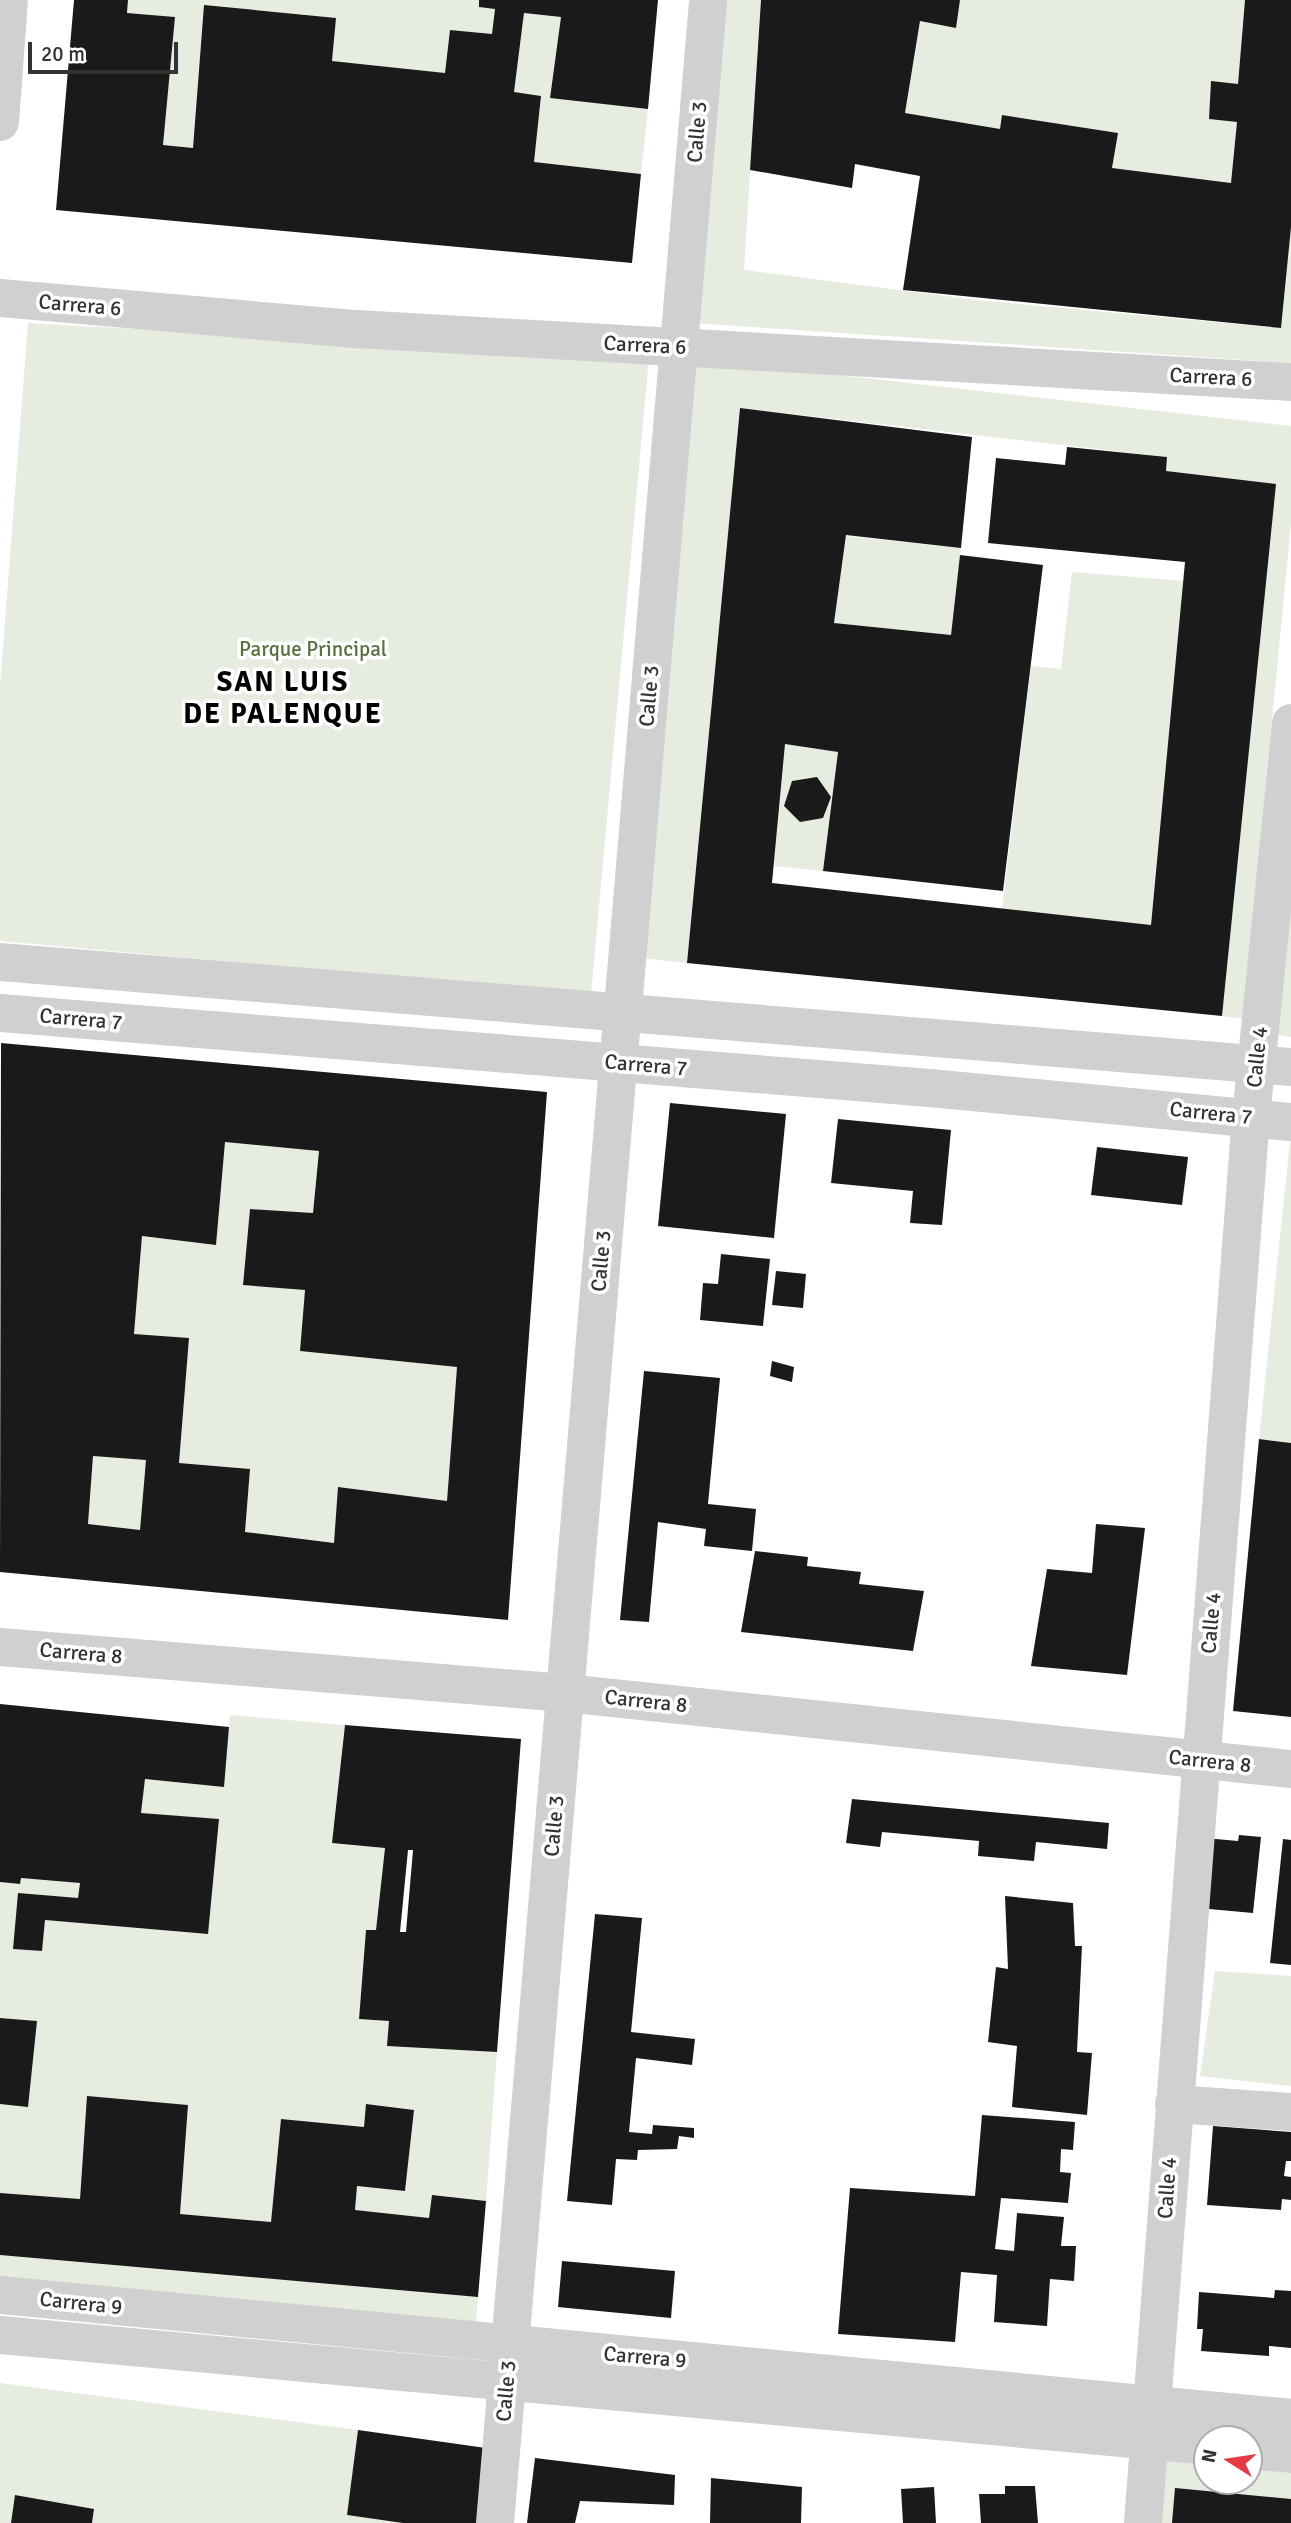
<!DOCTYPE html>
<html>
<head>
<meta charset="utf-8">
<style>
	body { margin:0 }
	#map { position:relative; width:1291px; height:2523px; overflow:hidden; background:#fff; font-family:Signika,sans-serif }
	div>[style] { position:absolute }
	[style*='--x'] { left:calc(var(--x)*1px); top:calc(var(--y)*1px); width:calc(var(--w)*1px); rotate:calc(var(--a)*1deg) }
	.green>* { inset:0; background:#e6ecdf }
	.building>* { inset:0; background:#1a1a1a }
	.minor>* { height:38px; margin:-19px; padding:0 19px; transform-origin:19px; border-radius:19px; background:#d0d0d0 }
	span { translate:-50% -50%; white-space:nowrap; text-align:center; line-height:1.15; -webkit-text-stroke:7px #fff; paint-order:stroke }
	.street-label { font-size:21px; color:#333 }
	.park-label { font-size:21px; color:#56703f }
	.district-label { font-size:28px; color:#000; font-weight:700; letter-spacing:2px }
	.north { position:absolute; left:1193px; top:2425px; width:70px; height:70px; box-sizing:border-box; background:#fff; border:2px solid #adadad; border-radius:50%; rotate:282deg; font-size:19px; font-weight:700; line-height:28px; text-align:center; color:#333 }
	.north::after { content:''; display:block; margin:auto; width:24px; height:32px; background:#e63946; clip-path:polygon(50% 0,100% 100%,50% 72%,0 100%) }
	.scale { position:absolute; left:28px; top:42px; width:150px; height:32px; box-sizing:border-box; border:4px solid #333; border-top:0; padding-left:9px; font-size:21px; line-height:24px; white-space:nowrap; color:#333; -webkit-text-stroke:5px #fff; paint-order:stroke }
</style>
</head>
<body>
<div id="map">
	<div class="green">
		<div style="clip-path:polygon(128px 0,479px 0,479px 7px,495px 9px,492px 34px,450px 30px,445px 73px,332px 61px,335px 18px,204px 5px,193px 148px,163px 145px,175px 17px,127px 13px)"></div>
		<div style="clip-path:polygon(721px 0,761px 0,744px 270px,976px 300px,1280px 328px,1291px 227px,1291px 363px,692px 323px)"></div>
		<div style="clip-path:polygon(960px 0,1245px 0,1238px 84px,1211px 82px,1209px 119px,1237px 122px,1231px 183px,1112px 168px,1117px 133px,1002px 115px,1000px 129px,905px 113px,920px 21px,956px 28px)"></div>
		<div style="clip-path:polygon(524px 13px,561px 17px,550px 97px,648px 109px,641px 174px,534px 162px,541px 97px,514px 92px)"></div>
		<div style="clip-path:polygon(28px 323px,649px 358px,591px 994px,0 941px,0 686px)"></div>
		<div style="clip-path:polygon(686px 358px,1291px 426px,1291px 524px,1243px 1019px,1222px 1016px,1275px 484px,1166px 471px,1167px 457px,740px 408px,687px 963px,631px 957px)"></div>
		<div style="clip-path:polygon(846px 536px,961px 548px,951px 635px,834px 623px)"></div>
		<div style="clip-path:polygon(1072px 572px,1184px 581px,1151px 925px,1002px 909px,1031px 666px,1061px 669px)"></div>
		<div style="clip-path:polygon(785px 744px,838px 752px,823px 871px,774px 866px)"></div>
		<div style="clip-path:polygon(1291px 894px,1291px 1037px,1277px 1035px)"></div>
		<div style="clip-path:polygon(1290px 1141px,1291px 1141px,1291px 1443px,1259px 1439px)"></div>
		<div style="clip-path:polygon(225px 1142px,319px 1151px,313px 1213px,250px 1209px,243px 1284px,305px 1290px,300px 1351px,457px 1367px,447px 1501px,334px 1543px,245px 1532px,250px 1469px,179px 1463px,189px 1338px,134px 1334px,142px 1236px,216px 1245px)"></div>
		<div style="clip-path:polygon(93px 1456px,146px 1460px,140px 1530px,88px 1524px)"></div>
		<div style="clip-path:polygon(230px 1715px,345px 1725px,332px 1843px,385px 1848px,376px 1930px,366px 1930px,359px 2019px,389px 2021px,388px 2046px,497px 2052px,486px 2201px,432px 2195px,429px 2218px,355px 2210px,357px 2186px,405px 2191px,414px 2110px,367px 2104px,364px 2127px,282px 2119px,271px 2222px,180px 2214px,188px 2105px,88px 2097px,80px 2199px,0 2193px,0 2104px,37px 2021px,0 2018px,0 1882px,20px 1884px,21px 1878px,80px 1883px,78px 1898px,18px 1894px,14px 1949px,41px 1951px,45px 1920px,207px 1934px,219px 1820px,141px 1813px,145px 1779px,223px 1787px)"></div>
		<div style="clip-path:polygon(1215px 1971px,1291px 1976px,1291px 2086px,1200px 2076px)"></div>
		<div style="clip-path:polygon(0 2255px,478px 2297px,475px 2333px,0 2287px)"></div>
		<div style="clip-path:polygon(0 2383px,358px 2430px,347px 2515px,403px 2523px,92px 2523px,94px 2509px,16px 2495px,11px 2523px,0 2523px)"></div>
		<div style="clip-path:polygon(1163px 2456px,1207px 2461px,1207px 2481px,1249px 2481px,1249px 2465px,1291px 2469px,1291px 2523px,1157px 2523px)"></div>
	</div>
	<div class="building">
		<div style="clip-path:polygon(74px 0,128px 0,127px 13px,175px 17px,163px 145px,193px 148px,204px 5px,336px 18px,332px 61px,445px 73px,450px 30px,492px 34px,495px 9px,479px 7px,479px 0,658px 0,648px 109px,550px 98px,561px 17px,524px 13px,514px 92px,541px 96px,534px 162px,641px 174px,632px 263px,56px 210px)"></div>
		<div style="clip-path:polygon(761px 0,960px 0,956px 28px,920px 21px,905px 113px,1000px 129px,1002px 115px,1118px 133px,1112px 168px,1231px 183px,1237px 122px,1209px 119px,1211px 81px,1238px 84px,1245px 0,1291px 0,1291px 227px,1281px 328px,903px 290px,920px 176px,855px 164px,852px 188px,750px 170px)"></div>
		<div style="clip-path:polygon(740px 408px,972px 437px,961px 548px,846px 535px,834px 623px,951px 635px,960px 555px,1043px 565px,1003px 891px,823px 871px,838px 752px,785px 744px,772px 883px,1151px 925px,1185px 562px,988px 543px,996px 458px,1065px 465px,1067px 447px,1167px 457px,1166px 471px,1276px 484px,1222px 1016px,687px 963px)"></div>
		<div style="clip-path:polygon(817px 777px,831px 797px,823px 818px,800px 822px,784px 806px,792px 781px)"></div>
		<div style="clip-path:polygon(evenodd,1px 1043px,547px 1092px,508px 1620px,0 1572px,1px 1043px,225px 1142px,319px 1151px,313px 1213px,250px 1209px,243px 1285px,305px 1290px,300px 1351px,457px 1367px,447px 1501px,338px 1487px,334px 1543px,245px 1532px,250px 1469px,179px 1463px,189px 1338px,134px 1334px,142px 1236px,216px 1245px,225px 1142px,1px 1043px,93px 1456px,146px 1460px,140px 1530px,88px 1524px,93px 1456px)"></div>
		<div style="clip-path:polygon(670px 1103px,786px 1114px,774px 1238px,658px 1226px)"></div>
		<div style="clip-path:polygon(838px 1119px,951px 1130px,942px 1225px,910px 1223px,913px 1191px,831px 1183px)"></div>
		<div style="clip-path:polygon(1097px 1147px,1188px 1157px,1182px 1205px,1091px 1195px)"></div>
		<div style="clip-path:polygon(721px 1254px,770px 1259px,763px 1326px,700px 1320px,703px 1283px,718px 1284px)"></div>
		<div style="clip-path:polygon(776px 1271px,806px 1274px,803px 1308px,772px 1305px)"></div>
		<div style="clip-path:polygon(772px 1361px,794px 1367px,792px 1382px,770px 1376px)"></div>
		<div style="clip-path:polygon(644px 1371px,720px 1378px,708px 1504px,756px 1509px,752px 1551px,704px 1546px,706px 1529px,658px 1522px,649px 1622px,620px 1620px)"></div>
		<div style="clip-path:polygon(1259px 1439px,1291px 1443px,1291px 1717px,1233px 1711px)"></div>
		<div style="clip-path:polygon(1096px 1524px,1145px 1528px,1127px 1675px,1031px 1666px,1047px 1569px,1092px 1573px)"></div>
		<div style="clip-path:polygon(755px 1551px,808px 1557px,807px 1566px,861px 1572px,859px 1584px,924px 1591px,913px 1651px,741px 1632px)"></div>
		<div style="clip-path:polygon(0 1704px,229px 1727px,224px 1787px,145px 1779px,141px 1813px,219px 1819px,208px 1934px,45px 1920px,42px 1951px,13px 1949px,18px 1893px,78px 1898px,80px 1883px,21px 1878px,20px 1884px,0 1882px)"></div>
		<div style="clip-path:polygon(evenodd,345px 1725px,521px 1739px,497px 2052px,387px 2046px,389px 2021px,359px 2019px,366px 1930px,376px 1930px,385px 1848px,332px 1843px,345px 1725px,408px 1850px,413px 1850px,406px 1932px,400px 1932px,408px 1850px)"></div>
		<div style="clip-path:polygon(852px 1799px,1109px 1823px,1107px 1849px,1036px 1842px,1034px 1861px,978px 1856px,979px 1841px,882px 1832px,880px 1847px,846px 1843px)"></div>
		<div style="clip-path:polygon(1239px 1835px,1261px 1837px,1253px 1913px,1198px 1908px,1205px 1838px,1238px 1841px)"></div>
		<div style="clip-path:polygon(1283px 1839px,1291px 1840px,1291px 1965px,1270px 1963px)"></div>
		<div style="clip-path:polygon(1005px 1896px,1073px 1903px,1075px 1946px,1082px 1946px,1077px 2052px,1092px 2053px,1087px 2115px,1012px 2107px,1017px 2046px,988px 2042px,996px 1967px,1008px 1969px)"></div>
		<div style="clip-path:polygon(595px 1914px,642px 1918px,631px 2032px,695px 2039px,692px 2065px,636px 2058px,629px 2132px,652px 2134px,653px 2125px,694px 2128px,694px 2138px,679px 2136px,677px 2149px,638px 2150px,637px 2160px,616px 2159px,612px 2205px,567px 2201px)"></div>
		<div style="clip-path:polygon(0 2018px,37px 2021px,28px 2107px,0 2104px)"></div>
		<div style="clip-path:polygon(87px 2096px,188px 2105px,180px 2214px,271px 2222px,281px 2119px,364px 2127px,366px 2104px,414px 2110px,405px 2191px,357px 2186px,355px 2210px,429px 2218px,432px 2195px,486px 2201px,478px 2297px,0 2255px,0 2193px,80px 2199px)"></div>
		<div style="clip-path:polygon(982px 2115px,1075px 2122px,1073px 2150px,1061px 2149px,1060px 2172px,1071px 2173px,1068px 2203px,1001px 2198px,995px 2249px,1014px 2251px,1017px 2213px,1064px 2217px,1061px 2246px,1076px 2246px,1074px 2281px,1050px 2279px,1047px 2326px,994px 2322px,997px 2275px,961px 2272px,955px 2342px,838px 2334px,850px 2188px,975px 2196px)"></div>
		<div style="clip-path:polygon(1213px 2126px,1291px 2132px,1291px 2161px,1286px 2161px,1284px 2176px,1291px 2177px,1291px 2200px,1282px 2199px,1281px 2210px,1207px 2205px)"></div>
		<div style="clip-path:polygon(562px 2261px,675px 2271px,671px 2318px,558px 2307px)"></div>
		<div style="clip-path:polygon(1275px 2290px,1291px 2291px,1291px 2348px,1269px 2346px,1269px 2356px,1201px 2351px,1203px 2329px,1197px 2329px,1199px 2292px,1274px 2298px)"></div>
		<div style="clip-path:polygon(358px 2430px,486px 2448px,477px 2523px,403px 2523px,347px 2515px)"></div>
		<div style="clip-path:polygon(535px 2458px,675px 2475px,674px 2505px,580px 2501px,575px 2523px,527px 2523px)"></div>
		<div style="clip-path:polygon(711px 2478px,802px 2487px,801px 2523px,710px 2523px)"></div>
		<div style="clip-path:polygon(1005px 2486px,1035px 2486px,1038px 2523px,981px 2523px,979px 2494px,1005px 2494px)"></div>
		<div style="clip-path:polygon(934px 2487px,936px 2523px,903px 2523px,901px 2489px)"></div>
		<div style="clip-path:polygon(1175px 2488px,1291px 2499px,1291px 2523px,1172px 2523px)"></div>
		<div style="clip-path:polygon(15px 2495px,94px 2509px,92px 2523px,11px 2523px)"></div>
	</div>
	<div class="minor">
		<div style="--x:0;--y:122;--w:122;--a:-85.8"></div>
		<div style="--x:0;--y:298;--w:358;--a:5"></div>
		<div style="--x:357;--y:329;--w:936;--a:3.25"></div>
		<div style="--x:0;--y:962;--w:1295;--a:4.65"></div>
		<div style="--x:0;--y:1013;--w:933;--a:4.61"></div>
		<div style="--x:930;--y:1088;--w:363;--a:5.4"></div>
		<div style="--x:0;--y:1647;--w:567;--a:4.65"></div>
		<div style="--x:565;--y:1693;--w:730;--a:5.98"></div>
		<div style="--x:1174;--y:2104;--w:117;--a:3.9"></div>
		<div style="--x:0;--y:2295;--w:1297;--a:5.44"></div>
		<div style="--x:0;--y:2335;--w:1212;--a:5.25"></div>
		<div style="--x:1249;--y:2450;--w:42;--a:5.4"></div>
		<div style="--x:495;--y:2523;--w:2532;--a:-85.17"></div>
		<div style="--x:1143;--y:2523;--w:1410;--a:-85.61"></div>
		<div style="--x:1251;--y:1117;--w:396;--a:-84.2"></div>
	</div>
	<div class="street-label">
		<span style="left:697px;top:132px;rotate:-85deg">Calle 3</span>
		<span style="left:80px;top:305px;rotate:5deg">Carrera 6</span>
		<span style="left:645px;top:345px;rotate:3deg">Carrera 6</span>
		<span style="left:1211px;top:377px;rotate:3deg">Carrera 6</span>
		<span style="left:649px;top:696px;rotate:-85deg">Calle 3</span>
		<span style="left:81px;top:1019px;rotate:5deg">Carrera 7</span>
		<span style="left:1257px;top:1057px;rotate:-84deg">Calle 4</span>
		<span style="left:646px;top:1065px;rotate:5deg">Carrera 7</span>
		<span style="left:1211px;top:1113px;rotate:6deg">Carrera 7</span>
		<span style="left:601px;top:1261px;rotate:-85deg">Calle 3</span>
		<span style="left:1211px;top:1623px;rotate:-85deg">Calle 4</span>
		<span style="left:81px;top:1653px;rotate:5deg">Carrera 8</span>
		<span style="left:646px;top:1701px;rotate:6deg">Carrera 8</span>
		<span style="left:1210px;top:1761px;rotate:6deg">Carrera 8</span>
		<span style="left:554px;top:1826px;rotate:-85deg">Calle 3</span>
		<span style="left:1167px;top:2188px;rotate:-86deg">Calle 4</span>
		<span style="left:81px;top:2303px;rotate:6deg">Carrera 9</span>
		<span style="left:645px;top:2357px;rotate:5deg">Carrera 9</span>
		<span style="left:506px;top:2391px;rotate:-85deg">Calle 3</span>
	</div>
	<div class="park-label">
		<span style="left:313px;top:649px">Parque Principal</span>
	</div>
	<div class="district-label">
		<span style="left:283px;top:698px">SAN LUIS<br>DE PALENQUE</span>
	</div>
	<div class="north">N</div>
	<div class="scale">20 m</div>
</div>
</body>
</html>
